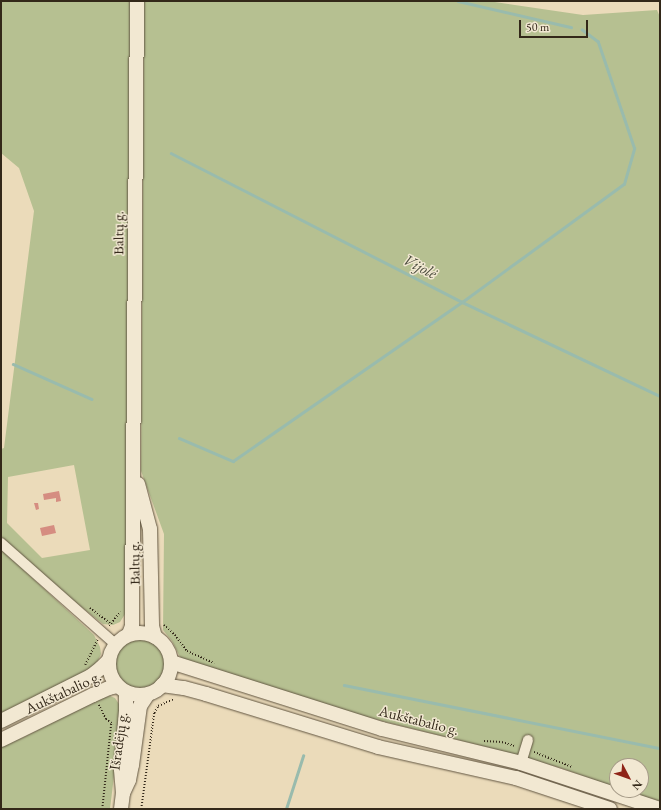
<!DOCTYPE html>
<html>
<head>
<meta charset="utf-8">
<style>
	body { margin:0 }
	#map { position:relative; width:661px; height:810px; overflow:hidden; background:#ebdbba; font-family:"EB Garamond",serif }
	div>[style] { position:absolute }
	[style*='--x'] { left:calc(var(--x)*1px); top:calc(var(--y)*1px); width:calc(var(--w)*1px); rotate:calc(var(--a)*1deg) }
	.green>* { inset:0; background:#b6c091 }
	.round { border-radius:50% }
	.stream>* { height:2.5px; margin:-1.25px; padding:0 1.25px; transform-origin:1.25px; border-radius:1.25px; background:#99bbad }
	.building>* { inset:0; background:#d58d81 }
	.path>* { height:1.5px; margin-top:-0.75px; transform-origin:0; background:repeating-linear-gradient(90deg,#332819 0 1px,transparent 0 3px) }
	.roads { filter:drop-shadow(0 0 1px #615541) drop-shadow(0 0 1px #615541) }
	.street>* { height:10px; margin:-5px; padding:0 5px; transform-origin:5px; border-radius:5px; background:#f2e8d2 }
	.secondary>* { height:14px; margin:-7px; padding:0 7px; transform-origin:7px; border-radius:7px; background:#f2e8d2 }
	.secondary>.ring { margin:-7px; padding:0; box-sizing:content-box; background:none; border:14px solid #f2e8d2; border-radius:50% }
	span { translate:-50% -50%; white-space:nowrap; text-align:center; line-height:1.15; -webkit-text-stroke:3px #f2e8d2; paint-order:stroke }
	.street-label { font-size:15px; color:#332819 }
	.water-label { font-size:16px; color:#4c4d3e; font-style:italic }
	.frame { position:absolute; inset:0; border:2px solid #332819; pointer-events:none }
	.north { position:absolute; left:609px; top:758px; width:40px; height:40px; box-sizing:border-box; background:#f2e8d2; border:1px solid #a69b88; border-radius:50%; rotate:131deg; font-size:11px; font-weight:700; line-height:16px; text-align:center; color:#332819 }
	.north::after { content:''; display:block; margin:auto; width:14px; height:18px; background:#8f2418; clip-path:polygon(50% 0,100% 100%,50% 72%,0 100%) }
	.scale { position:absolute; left:519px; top:20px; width:69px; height:18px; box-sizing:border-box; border:2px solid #332819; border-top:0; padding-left:5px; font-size:12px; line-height:14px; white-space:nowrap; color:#332819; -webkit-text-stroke:3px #f2e8d2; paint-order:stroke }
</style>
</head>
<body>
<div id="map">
	<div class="green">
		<div style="clip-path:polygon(evenodd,1px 1px,131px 1px,127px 611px,120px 622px,113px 625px,103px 624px,57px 588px,1px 538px,1px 449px,4px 448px,34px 211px,19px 168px,1px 153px,1px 1px,74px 465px,90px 550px,42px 558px,7px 523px,8px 477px,74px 465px)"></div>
		<div style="clip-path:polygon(144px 1px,488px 1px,583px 15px,657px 10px,660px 17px,660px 802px,624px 790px,641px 790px,641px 766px,617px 766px,617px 788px,561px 768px,494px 749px,330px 708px,185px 662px,180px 657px,172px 641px,163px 630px,164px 534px,141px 471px)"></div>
		<div style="clip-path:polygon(1px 549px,94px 635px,100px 647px,101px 654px,95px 667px,1px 716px)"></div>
		<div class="round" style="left:115px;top:638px;width:50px;height:50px"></div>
		<div style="clip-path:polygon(110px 696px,115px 698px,119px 704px,121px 718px,110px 809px,1px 809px,1px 745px,22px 738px,101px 698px)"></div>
	</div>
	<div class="stream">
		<div style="--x:458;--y:1;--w:116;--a:13"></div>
		<div style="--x:171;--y:153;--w:327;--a:27.1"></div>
		<div style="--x:462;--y:302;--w:219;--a:25.4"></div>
		<div style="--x:13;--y:364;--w:86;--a:23.9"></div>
		<div style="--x:179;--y:438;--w:59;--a:23.1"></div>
		<div style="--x:233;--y:461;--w:279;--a:-34.8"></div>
		<div style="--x:462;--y:302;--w:200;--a:-36.1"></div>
		<div style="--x:624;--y:184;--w:37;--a:-74"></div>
		<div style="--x:634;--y:148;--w:112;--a:-108.8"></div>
		<div style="--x:598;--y:42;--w:20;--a:-143"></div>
		<div style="--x:344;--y:685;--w:322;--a:11.3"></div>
		<div style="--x:286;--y:809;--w:56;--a:-72.2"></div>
	</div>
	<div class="building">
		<div style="clip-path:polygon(59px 491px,61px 501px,56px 502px,56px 498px,44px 500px,43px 494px)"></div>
		<div style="clip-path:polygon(34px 503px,38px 503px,39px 509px,36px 510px)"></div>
		<div style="clip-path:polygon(54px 525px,56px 533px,42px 536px,40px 528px)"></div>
	</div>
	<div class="path">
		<div style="--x:90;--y:608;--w:26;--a:37"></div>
		<div style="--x:164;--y:625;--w:15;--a:42"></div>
		<div style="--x:175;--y:635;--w:20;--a:53"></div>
		<div style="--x:187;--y:651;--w:30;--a:24"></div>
		<div style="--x:109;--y:626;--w:18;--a:-52"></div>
		<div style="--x:85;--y:665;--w:28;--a:-64"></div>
		<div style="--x:99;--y:705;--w:16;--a:63"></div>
		<div style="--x:106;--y:719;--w:9;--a:36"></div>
		<div style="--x:484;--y:741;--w:18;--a:3"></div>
		<div style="--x:502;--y:742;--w:14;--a:17"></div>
		<div style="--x:534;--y:752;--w:41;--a:21.5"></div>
		<div style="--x:102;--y:809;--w:86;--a:-84"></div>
		<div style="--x:141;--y:809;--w:97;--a:-82.3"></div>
		<div style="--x:154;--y:713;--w:8;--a:-60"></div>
		<div style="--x:158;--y:706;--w:17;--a:-24"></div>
	</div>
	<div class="roads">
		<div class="street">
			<div style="--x:1;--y:543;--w:152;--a:41.5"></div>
			<div style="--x:521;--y:763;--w:24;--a:-73"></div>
		</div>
		<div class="secondary">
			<div style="--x:138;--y:484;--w:47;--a:75.1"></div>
			<div style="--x:150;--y:529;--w:97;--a:88.8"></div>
			<div style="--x:152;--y:626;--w:11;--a:75"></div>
			<div class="ring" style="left:109px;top:633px;width:48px;height:48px"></div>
			<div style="--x:129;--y:634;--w:9;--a:-69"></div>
			<div style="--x:132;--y:626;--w:18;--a:-90"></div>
			<div style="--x:132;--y:608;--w:607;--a:-89.53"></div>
			<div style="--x:171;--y:662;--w:221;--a:17.6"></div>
			<div style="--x:382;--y:729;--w:143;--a:13.7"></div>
			<div style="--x:521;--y:763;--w:146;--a:18.3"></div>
			<div style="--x:162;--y:685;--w:22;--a:8"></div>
			<div style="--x:184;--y:688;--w:23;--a:15"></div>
			<div style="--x:206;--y:694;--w:180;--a:17.1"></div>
			<div style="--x:378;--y:747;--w:141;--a:12.7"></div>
			<div style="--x:516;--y:778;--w:99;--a:18.3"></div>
			<div style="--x:1;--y:721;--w:101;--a:-26.6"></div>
			<div style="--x:91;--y:676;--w:13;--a:-39"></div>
			<div style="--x:101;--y:668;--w:11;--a:-45"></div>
			<div style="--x:1;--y:740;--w:102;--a:-26.1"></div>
			<div style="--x:93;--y:695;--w:17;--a:-24"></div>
			<div style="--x:109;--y:688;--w:9;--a:-13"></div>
			<div style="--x:123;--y:793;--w:24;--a:-95"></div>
			<div style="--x:121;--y:769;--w:58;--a:-85.1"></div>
			<div style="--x:126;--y:711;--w:19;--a:-90"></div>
			<div style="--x:121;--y:809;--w:16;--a:-83"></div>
			<div style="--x:123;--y:793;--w:14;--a:-65"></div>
			<div style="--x:129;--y:780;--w:15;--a:-79"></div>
			<div style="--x:132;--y:765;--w:60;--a:-82.3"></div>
			<div style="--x:140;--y:706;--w:14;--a:-56"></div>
		</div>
	</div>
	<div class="street-label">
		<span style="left:118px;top:233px;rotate:-90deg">Baltų g.</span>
		<span style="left:134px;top:563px;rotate:-91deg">Baltų g.</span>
		<span style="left:63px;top:692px;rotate:-25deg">Aukštabalio g.</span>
		<span style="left:419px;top:720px;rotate:14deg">Aukštabalio g.</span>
		<span style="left:118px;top:741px;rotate:-82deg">Išradėjų g.</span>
	</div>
	<div class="water-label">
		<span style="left:420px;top:267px;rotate:27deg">Vijolė</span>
	</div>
	<div class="frame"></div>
	<div class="north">N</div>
	<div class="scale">50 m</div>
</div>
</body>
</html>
